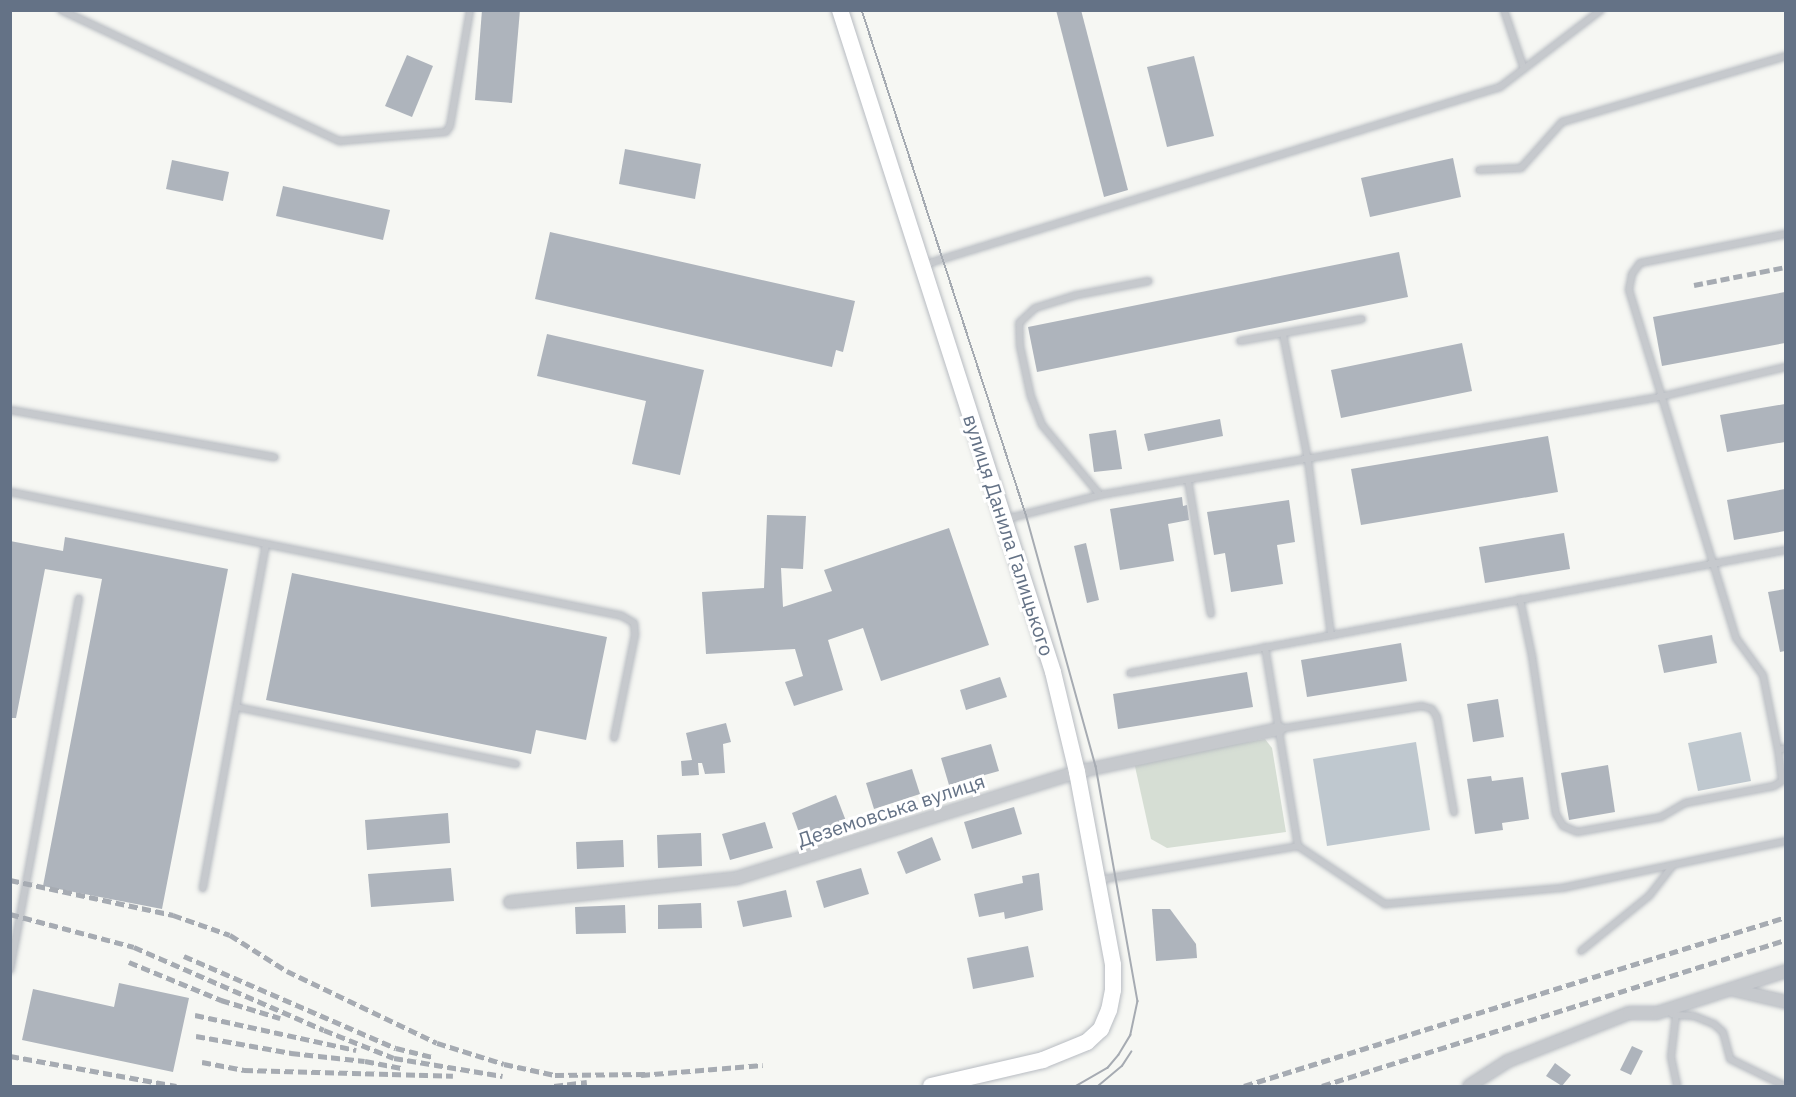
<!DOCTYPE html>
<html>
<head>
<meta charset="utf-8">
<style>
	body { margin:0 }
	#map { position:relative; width:1796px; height:1097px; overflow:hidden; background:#f6f7f3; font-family:"IBM Plex Sans",sans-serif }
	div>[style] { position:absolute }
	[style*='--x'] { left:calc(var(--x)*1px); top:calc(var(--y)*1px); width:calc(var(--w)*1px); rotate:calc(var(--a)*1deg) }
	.green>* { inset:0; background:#d6ded4 }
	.water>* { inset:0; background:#bfc8cf }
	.building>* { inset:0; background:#aeb4bc }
	.roads { filter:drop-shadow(0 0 2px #b8bcc2) drop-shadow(0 0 2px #b8bcc2) }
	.lane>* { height:6px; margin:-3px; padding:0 3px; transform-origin:3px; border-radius:3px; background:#c6c9cd }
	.street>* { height:12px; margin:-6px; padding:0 6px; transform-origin:6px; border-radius:6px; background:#c6c9cd }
	.secondary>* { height:16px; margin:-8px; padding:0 8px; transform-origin:8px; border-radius:8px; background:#fff }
	.tram>* { height:1.5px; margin:-0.75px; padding:0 0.75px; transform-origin:0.75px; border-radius:0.75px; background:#a6abb2 }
	.rail>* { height:4.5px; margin-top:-2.25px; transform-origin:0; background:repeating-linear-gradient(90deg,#a6abb2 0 9px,transparent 0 13.5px) }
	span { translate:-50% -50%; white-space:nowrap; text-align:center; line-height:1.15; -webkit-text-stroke:6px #fff; paint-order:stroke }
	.street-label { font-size:20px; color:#647286 }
	.frame { position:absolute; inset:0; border:12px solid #647286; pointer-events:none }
</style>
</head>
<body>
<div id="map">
	<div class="green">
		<div style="clip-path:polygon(1265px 739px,1272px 748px,1286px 832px,1167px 848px,1151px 839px,1134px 762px)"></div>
	</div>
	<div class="water">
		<div style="clip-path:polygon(1741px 732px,1751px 781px,1698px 791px,1688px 743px)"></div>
		<div style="clip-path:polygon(1416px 742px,1430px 830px,1327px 846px,1313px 759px)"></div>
	</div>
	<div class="building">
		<div style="clip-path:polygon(482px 10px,520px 10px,512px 103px,475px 100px)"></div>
		<div style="clip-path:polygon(1056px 10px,1081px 10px,1128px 190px,1104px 197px)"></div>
		<div style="clip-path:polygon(407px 55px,433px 66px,412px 117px,385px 106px)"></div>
		<div style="clip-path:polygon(1194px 56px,1214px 136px,1167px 147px,1147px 67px)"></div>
		<div style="clip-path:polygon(625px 149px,701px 164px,695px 199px,619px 184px)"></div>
		<div style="clip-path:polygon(1453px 158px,1461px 197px,1370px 217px,1361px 178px)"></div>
		<div style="clip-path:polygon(172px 160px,229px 172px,223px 201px,166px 189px)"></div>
		<div style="clip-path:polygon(283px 186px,390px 210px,383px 240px,276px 216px)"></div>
		<div style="clip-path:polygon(550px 232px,855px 301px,843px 352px,836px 350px,832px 367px,535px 299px)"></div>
		<div style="clip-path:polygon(1399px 252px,1408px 297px,1037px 372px,1028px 327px)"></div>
		<div style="clip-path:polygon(1785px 292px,1785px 343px,1662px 366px,1653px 317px)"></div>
		<div style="clip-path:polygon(547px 334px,704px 370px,680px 475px,632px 464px,646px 401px,537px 376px)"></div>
		<div style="clip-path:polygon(1462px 343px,1472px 391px,1341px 418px,1331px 370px)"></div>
		<div style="clip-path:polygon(1785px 404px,1785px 442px,1727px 452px,1720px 415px)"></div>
		<div style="clip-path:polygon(1220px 419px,1223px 436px,1148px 451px,1144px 434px)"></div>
		<div style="clip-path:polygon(1116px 430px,1122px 469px,1094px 472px,1089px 434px)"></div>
		<div style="clip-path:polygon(1548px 436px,1558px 492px,1361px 525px,1351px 469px)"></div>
		<div style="clip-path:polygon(1785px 489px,1785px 531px,1734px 540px,1727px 500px)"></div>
		<div style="clip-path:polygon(1182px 497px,1183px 506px,1187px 505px,1189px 520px,1168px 524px,1174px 561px,1120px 570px,1110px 509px)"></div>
		<div style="clip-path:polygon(1289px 500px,1295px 542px,1277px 545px,1283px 584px,1231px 592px,1225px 553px,1214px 555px,1207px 512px)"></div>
		<div style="clip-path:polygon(767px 515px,806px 516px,803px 569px,781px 568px,783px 607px,832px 591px,824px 570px,949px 528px,989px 645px,881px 681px,863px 628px,828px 640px,843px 690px,794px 706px,785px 682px,803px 676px,795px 649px,706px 654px,702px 592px,764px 588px)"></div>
		<div style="clip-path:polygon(1564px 533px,1570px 569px,1485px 583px,1479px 547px)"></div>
		<div style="clip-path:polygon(65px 537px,228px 569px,162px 909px,43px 886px,102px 579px,45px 569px,16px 718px,10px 718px,10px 541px,63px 551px)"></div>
		<div style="clip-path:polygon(1086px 543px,1099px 600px,1087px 603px,1074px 546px)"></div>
		<div style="clip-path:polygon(292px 573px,607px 637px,586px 740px,536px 730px,531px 754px,266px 700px)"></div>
		<div style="clip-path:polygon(1785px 589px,1785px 651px,1780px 652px,1768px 592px)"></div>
		<div style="clip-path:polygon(1712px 635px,1717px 663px,1664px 673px,1658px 645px)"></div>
		<div style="clip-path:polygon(1401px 643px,1407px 681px,1307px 697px,1301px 660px)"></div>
		<div style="clip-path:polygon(1247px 672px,1253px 707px,1118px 729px,1113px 694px)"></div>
		<div style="clip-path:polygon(1000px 677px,1007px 697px,966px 710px,960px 690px)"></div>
		<div style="clip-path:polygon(1498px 699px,1504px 737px,1473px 742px,1467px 704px)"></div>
		<div style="clip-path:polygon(726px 723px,731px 742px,723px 744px,725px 773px,705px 774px,702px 763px,698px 763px,699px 775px,682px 776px,681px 761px,692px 760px,686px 733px)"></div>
		<div style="clip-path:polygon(991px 744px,999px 771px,949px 785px,941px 758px)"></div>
		<div style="clip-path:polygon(1608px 765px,1615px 812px,1569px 820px,1561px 773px)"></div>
		<div style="clip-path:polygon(912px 769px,920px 794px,874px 809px,866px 783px)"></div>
		<div style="clip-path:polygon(1491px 776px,1492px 781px,1523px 777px,1529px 819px,1502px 823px,1503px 830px,1475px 834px,1467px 779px)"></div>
		<div style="clip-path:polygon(836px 795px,846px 821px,801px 838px,792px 813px)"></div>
		<div style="clip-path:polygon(1014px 807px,1022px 834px,972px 849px,964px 822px)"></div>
		<div style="clip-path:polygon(448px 813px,450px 843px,367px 850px,365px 820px)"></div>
		<div style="clip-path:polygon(765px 822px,773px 848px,730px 860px,722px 834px)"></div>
		<div style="clip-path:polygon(701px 833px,702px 866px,658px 868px,657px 835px)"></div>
		<div style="clip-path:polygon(932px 837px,941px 860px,906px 874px,897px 852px)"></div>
		<div style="clip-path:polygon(623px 840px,624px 867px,577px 869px,576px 842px)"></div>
		<div style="clip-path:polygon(451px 868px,454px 901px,371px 907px,368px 874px)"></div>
		<div style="clip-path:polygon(861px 868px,869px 894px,824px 908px,816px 881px)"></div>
		<div style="clip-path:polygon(1039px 873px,1043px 910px,1005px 919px,1004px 912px,979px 917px,974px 894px,1023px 883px,1022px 876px)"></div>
		<div style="clip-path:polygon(786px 890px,792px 917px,743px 927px,737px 901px)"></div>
		<div style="clip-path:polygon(701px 903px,702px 928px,658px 929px,658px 905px)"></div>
		<div style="clip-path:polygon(625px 905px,626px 933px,576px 934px,575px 907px)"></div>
		<div style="clip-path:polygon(1152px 909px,1170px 909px,1196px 944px,1197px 958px,1156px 961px)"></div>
		<div style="clip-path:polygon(1028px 946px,1034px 977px,973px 989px,967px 958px)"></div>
		<div style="clip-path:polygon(119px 983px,189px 998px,173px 1072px,22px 1040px,33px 989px,114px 1007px)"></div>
		<div style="clip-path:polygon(1632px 1046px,1643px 1051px,1631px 1075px,1620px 1070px)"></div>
		<div style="clip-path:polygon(1555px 1063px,1571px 1075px,1562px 1086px,1546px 1076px)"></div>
	</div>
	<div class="roads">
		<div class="lane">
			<div style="--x:61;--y:10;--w:308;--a:25.2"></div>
			<div style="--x:340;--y:141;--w:106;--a:-4.9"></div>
			<div style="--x:446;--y:132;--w:7;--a:-56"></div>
			<div style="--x:450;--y:126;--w:118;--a:-80.2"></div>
			<div style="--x:1504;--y:10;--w:62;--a:71.3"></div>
			<div style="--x:1479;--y:170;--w:42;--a:-2.7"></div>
			<div style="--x:1521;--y:168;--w:62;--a:-48.3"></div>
			<div style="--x:1562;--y:122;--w:234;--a:-16.4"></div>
			<div style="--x:1786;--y:234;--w:149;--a:168.8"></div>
			<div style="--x:1640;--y:263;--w:14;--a:126"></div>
			<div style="--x:1632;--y:274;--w:16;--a:101"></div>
			<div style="--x:1629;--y:290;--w:364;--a:72.9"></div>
			<div style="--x:1736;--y:638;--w:46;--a:53.9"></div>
			<div style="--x:1763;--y:675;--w:76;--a:78.7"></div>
			<div style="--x:1778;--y:750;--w:8;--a:-14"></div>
			<div style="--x:923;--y:265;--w:604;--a:-17.14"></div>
			<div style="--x:1500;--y:87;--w:127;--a:-37.3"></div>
			<div style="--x:1283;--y:334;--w:128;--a:78.8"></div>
			<div style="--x:1308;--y:460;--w:177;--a:82.5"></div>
			<div style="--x:1240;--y:341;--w:124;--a:-10.2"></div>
			<div style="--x:10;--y:410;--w:269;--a:10.1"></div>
			<div style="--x:1188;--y:480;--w:136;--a:80.3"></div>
			<div style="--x:10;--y:492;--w:261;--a:11.5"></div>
			<div style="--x:266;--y:544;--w:350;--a:100.4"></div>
			<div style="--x:1100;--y:495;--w:91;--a:-129.6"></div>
			<div style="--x:1042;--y:425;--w:30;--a:-111"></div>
			<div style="--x:1031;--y:397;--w:52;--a:-102.2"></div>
			<div style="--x:1020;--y:346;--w:23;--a:-92"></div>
			<div style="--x:1019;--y:323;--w:22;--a:-43"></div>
			<div style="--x:1035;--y:308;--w:44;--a:-17.2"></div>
			<div style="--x:1077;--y:295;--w:73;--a:-11"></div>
			<div style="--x:1006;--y:519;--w:97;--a:-14.3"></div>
			<div style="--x:1100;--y:495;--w:569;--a:-9.93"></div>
			<div style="--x:1660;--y:397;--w:130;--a:-13.4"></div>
			<div style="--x:266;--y:544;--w:363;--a:11.4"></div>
			<div style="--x:622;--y:616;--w:14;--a:30"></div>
			<div style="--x:634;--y:623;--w:12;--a:85"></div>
			<div style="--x:635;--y:635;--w:105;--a:101.5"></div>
			<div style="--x:1520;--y:599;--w:58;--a:78.1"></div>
			<div style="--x:1532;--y:656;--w:160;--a:81.4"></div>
			<div style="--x:1556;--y:814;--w:14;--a:60"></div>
			<div style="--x:1563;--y:826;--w:15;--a:23"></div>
			<div style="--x:1577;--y:832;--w:85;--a:-10.1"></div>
			<div style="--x:1661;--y:817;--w:28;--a:-30"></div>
			<div style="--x:1685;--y:803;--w:91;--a:-10.8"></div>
			<div style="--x:1774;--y:786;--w:9;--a:-32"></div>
			<div style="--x:1782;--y:781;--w:31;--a:-97"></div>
			<div style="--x:1265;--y:647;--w:202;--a:80.6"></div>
			<div style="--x:1130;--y:673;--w:667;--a:-10.62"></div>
			<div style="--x:236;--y:707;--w:286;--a:11.5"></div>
			<div style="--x:1279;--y:729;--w:145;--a:-9.1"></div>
			<div style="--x:1422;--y:706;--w:10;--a:17"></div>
			<div style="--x:1432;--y:709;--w:9;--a:58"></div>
			<div style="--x:1437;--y:717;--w:97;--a:79.9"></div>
			<div style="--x:1098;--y:880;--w:203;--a:-9.6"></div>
			<div style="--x:1298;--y:846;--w:105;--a:33.7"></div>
			<div style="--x:1385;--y:904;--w:178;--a:-5.2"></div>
			<div style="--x:1562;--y:888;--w:229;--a:-11.8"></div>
			<div style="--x:1581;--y:951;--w:87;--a:-39"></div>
			<div style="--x:1649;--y:896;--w:39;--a:-52"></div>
			<div style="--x:10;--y:970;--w:378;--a:-79.5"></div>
			<div style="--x:1672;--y:1014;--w:4;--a:14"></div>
			<div style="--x:1676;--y:1015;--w:42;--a:96.8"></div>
			<div style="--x:1671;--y:1057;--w:30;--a:78"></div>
			<div style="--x:1676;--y:1015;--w:18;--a:3"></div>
			<div style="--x:1694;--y:1016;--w:22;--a:22"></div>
			<div style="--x:1714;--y:1024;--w:12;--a:42"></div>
			<div style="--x:1723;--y:1032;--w:28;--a:75"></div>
			<div style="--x:1730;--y:1059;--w:61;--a:26.1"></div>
		</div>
		<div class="street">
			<div style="--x:510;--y:902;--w:228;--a:-6"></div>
			<div style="--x:737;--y:878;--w:356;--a:-17.3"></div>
			<div style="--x:1077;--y:772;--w:207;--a:-12"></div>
			<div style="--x:1734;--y:990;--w:53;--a:13"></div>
			<div style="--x:1469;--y:1086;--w:46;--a:-32.7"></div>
			<div style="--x:1508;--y:1061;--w:130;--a:-21.6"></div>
			<div style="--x:1629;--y:1013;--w:28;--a:0"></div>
			<div style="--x:1657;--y:1013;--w:136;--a:-18"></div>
		</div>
		<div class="secondary">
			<div style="--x:840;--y:10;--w:695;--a:72.16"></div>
			<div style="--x:1053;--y:672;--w:103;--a:76.5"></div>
			<div style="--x:1077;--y:772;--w:196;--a:79.4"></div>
			<div style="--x:1113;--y:965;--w:25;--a:90"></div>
			<div style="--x:1113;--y:990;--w:20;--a:101"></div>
			<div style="--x:1109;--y:1010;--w:21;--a:113"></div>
			<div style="--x:1101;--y:1029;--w:19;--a:137"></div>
			<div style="--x:1087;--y:1042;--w:48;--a:157.8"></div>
			<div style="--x:1043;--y:1060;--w:115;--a:166.9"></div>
		</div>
	</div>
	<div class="tram">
		<div style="--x:862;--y:10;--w:530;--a:71.98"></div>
		<div style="--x:1026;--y:514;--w:262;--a:74.5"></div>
		<div style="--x:1096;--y:766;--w:239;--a:79.9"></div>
		<div style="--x:1138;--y:1001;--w:35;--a:102"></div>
		<div style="--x:1131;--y:1035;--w:23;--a:121"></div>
		<div style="--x:1119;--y:1055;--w:17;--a:130"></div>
		<div style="--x:1108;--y:1068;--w:36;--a:150"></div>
		<div style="--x:1098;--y:1086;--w:31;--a:-40"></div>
		<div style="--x:1122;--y:1066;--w:17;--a:-57"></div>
	</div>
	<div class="rail">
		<div style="--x:1694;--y:285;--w:94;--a:-11.1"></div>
		<div style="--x:10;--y:880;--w:167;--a:12.1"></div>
		<div style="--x:173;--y:915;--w:60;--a:19.3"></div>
		<div style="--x:230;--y:935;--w:67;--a:32.3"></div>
		<div style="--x:287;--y:971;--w:166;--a:25.6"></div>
		<div style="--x:437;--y:1043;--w:70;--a:17.4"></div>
		<div style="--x:504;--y:1064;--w:52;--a:12.2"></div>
		<div style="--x:555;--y:1075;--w:92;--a:-0.6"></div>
		<div style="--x:10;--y:914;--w:128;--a:14.9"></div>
		<div style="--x:134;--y:947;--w:207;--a:23.6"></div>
		<div style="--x:324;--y:1030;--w:75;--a:21.8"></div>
		<div style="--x:394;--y:1058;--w:110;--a:9.4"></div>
		<div style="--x:184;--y:956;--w:231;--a:23.5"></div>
		<div style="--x:396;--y:1048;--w:38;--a:14"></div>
		<div style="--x:129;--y:962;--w:100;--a:22.4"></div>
		<div style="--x:221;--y:1000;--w:62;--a:17"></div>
		<div style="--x:195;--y:1015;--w:165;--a:12.3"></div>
		<div style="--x:196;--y:1036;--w:97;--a:10.1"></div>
		<div style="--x:291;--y:1053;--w:74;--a:6.2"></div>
		<div style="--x:365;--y:1061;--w:37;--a:11"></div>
		<div style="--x:10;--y:1056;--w:169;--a:10.2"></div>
		<div style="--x:202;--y:1062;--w:43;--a:10.8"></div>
		<div style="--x:244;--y:1070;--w:209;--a:1.6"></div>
		<div style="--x:641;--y:1075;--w:122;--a:-4.7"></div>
		<div style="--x:554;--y:1086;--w:33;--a:-7"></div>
		<div style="--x:1244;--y:1086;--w:568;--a:-17.32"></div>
		<div style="--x:1322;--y:1086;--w:486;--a:-17.5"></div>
	</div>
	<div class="street-label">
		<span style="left:1009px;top:535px;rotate:72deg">вулиця Данила Галицького</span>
		<span style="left:891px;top:810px;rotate:-18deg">Деземовська вулиця</span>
	</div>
	<div class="frame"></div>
</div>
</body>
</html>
